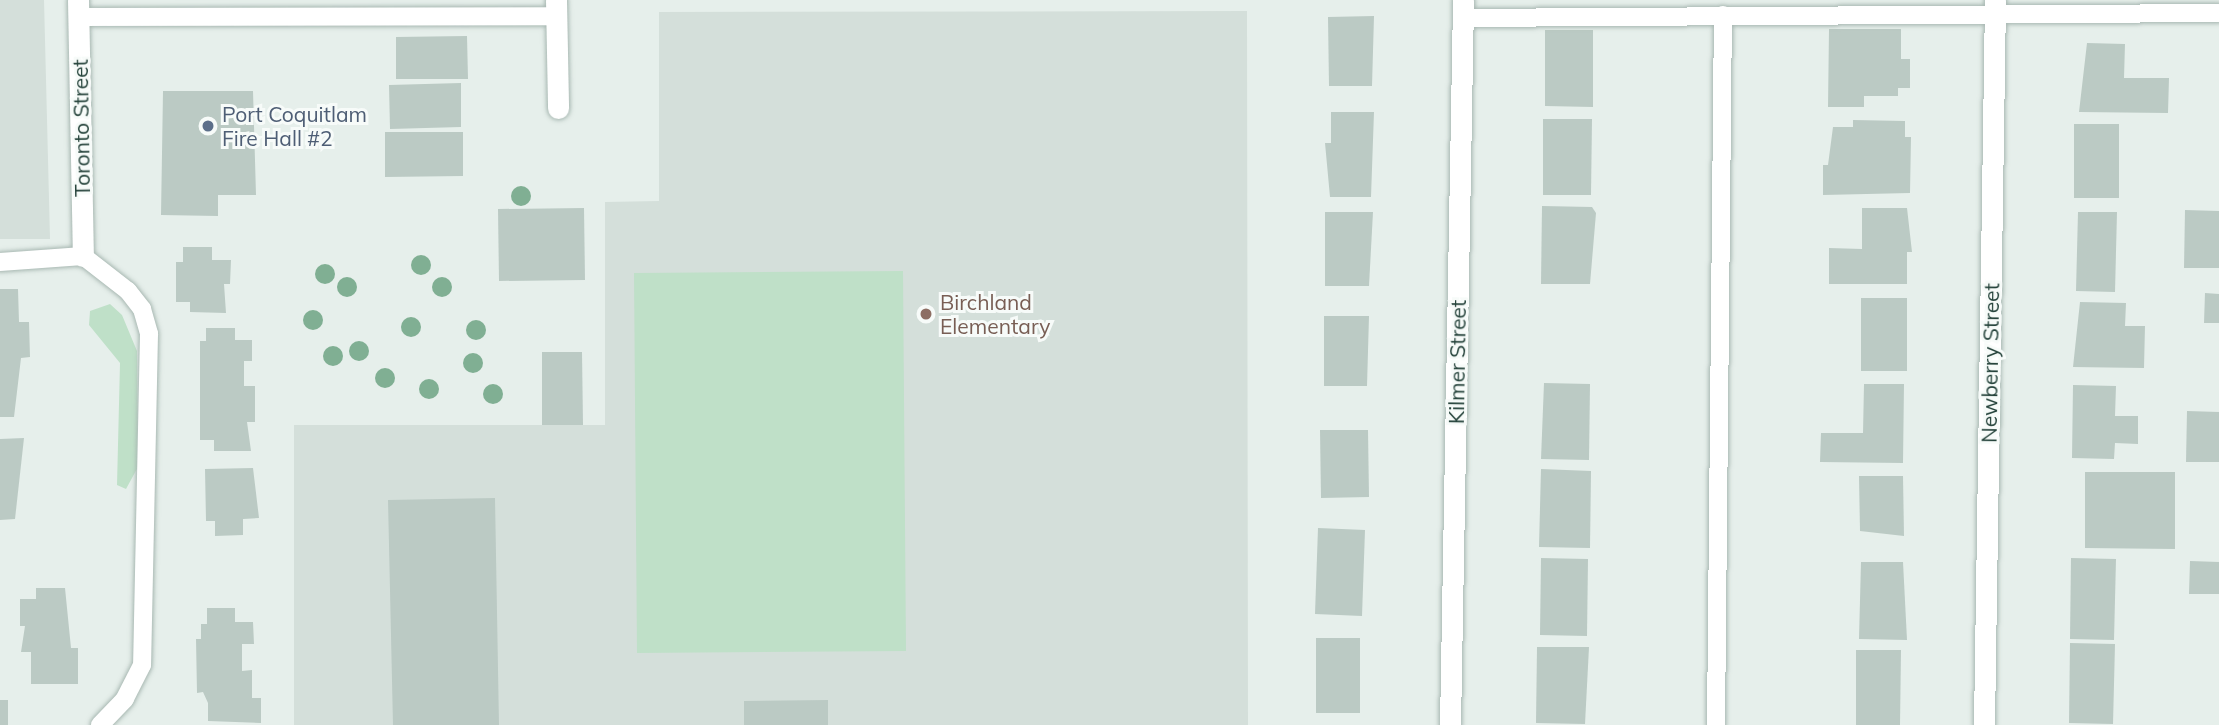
<!DOCTYPE html>
<html>
<head>
<meta charset="utf-8">
<style>
	body { margin:0 }
	#map { position:relative; width:2219px; height:725px; overflow:hidden; background:#e6efeb; font-family:Mulish,sans-serif }
	div>[style] { position:absolute }
	[style*='--x'] { left:calc(var(--x)*1px); top:calc(var(--y)*1px); width:calc(var(--w)*1px); rotate:calc(var(--a)*1deg) }
	.built>* { inset:0; background:#d4dfda }
	.green>* { inset:0; background:#bfe0c8 }
	.building>* { inset:0; background:#bbcac4 }
	.roads { filter:drop-shadow(0 0 2px #a8b8b2) drop-shadow(0 0 2px #a8b8b2) }
	.service>* { height:18px; margin:-9px; padding:0 9px; transform-origin:9px; border-radius:9px; background:#fff }
	.minor>* { height:21px; margin:-10.5px; padding:0 10.5px; transform-origin:10.5px; border-radius:10.5px; background:#fff }
	.trees>* { width:20px; height:20px; margin:-10px; border-radius:50%; background:#80af93 }
	.dots>* { width:19px; height:19px; translate:-50% -50%; box-sizing:border-box; border:4px solid #f7fbf9; border-radius:50% }
	span { translate:-50% -50%; white-space:nowrap; text-align:center; line-height:1.15; -webkit-text-stroke:6px #f7fbf9; paint-order:stroke }
	.service-label { font-size:21px; color:#4e5e75 }
	.left { translate:0 -50%; text-align:left }
	.street-label { font-size:21px; color:#24423a }
	.education-label { font-size:21px; color:#785e54 }
</style>
</head>
<body>
<div id="map">
	<div class="built">
		<div style="clip-path:polygon(0 0,44px 0,50px 239px,0 239px)"></div>
		<div style="clip-path:polygon(1247px 11px,1248px 725px,294px 725px,294px 425px,605px 425px,605px 202px,659px 201px,659px 12px)"></div>
	</div>
	<div class="green">
		<div style="clip-path:polygon(903px 271px,906px 651px,637px 653px,634px 273px)"></div>
		<div style="clip-path:polygon(110px 304px,122px 315px,137px 351px,138px 467px,126px 489px,117px 485px,120px 363px,89px 325px,90px 311px)"></div>
	</div>
	<div class="building">
		<div style="clip-path:polygon(1374px 16px,1372px 86px,1329px 86px,1328px 17px)"></div>
		<div style="clip-path:polygon(1829px 29px,1901px 29px,1901px 59px,1910px 59px,1910px 88px,1898px 88px,1898px 96px,1864px 96px,1864px 107px,1828px 107px)"></div>
		<div style="clip-path:polygon(1545px 30px,1593px 30px,1593px 107px,1545px 106px)"></div>
		<div style="clip-path:polygon(467px 36px,468px 79px,396px 79px,396px 37px)"></div>
		<div style="clip-path:polygon(2087px 43px,2125px 44px,2124px 78px,2169px 78px,2168px 113px,2079px 112px)"></div>
		<div style="clip-path:polygon(461px 83px,461px 127px,390px 129px,389px 85px)"></div>
		<div style="clip-path:polygon(163px 91px,253px 91px,256px 195px,218px 195px,218px 216px,161px 215px)"></div>
		<div style="clip-path:polygon(1331px 112px,1374px 112px,1371px 197px,1330px 197px,1325px 143px,1331px 143px)"></div>
		<div style="clip-path:polygon(1543px 119px,1592px 119px,1591px 195px,1543px 195px)"></div>
		<div style="clip-path:polygon(1853px 120px,1905px 121px,1905px 137px,1911px 137px,1910px 193px,1823px 195px,1823px 165px,1828px 165px,1833px 127px,1853px 127px)"></div>
		<div style="clip-path:polygon(2074px 124px,2119px 124px,2119px 198px,2074px 198px)"></div>
		<div style="clip-path:polygon(385px 132px,463px 132px,463px 176px,385px 177px)"></div>
		<div style="clip-path:polygon(1542px 206px,1592px 207px,1596px 213px,1590px 284px,1541px 284px)"></div>
		<div style="clip-path:polygon(584px 208px,585px 280px,499px 281px,498px 209px)"></div>
		<div style="clip-path:polygon(1862px 208px,1907px 208px,1912px 252px,1907px 252px,1907px 284px,1829px 284px,1829px 248px,1862px 249px)"></div>
		<div style="clip-path:polygon(2185px 210px,2219px 211px,2219px 268px,2184px 268px)"></div>
		<div style="clip-path:polygon(1325px 212px,1373px 212px,1369px 286px,1325px 286px)"></div>
		<div style="clip-path:polygon(2078px 212px,2117px 212px,2115px 292px,2076px 291px)"></div>
		<div style="clip-path:polygon(183px 247px,212px 247px,212px 260px,231px 260px,230px 284px,224px 284px,226px 313px,190px 312px,190px 302px,176px 302px,176px 262px,183px 262px)"></div>
		<div style="clip-path:polygon(0 289px,18px 289px,19px 322px,29px 322px,30px 357px,21px 358px,14px 417px,0 417px)"></div>
		<div style="clip-path:polygon(2205px 293px,2219px 294px,2219px 323px,2204px 323px)"></div>
		<div style="clip-path:polygon(1861px 298px,1907px 298px,1907px 371px,1861px 371px)"></div>
		<div style="clip-path:polygon(2080px 302px,2126px 303px,2125px 326px,2145px 326px,2144px 368px,2073px 367px)"></div>
		<div style="clip-path:polygon(1324px 316px,1369px 316px,1367px 386px,1324px 386px)"></div>
		<div style="clip-path:polygon(206px 328px,235px 328px,235px 340px,252px 340px,252px 361px,244px 361px,244px 386px,255px 386px,255px 422px,247px 422px,251px 451px,214px 451px,214px 440px,200px 440px,200px 341px,206px 341px)"></div>
		<div style="clip-path:polygon(542px 352px,582px 352px,583px 425px,542px 425px)"></div>
		<div style="clip-path:polygon(1544px 383px,1590px 384px,1589px 460px,1541px 459px)"></div>
		<div style="clip-path:polygon(1864px 384px,1904px 384px,1903px 463px,1820px 462px,1821px 433px,1863px 433px)"></div>
		<div style="clip-path:polygon(2073px 385px,2116px 386px,2115px 416px,2138px 416px,2138px 444px,2115px 443px,2114px 459px,2072px 458px)"></div>
		<div style="clip-path:polygon(2187px 411px,2219px 412px,2219px 462px,2186px 462px)"></div>
		<div style="clip-path:polygon(1320px 430px,1368px 430px,1369px 497px,1321px 498px)"></div>
		<div style="clip-path:polygon(24px 438px,15px 519px,0 520px,0 439px)"></div>
		<div style="clip-path:polygon(253px 468px,259px 518px,243px 519px,243px 535px,215px 536px,215px 521px,206px 521px,205px 469px)"></div>
		<div style="clip-path:polygon(1541px 469px,1591px 471px,1590px 548px,1539px 547px)"></div>
		<div style="clip-path:polygon(2085px 472px,2175px 472px,2175px 549px,2085px 548px)"></div>
		<div style="clip-path:polygon(1859px 476px,1903px 476px,1904px 536px,1860px 531px)"></div>
		<div style="clip-path:polygon(495px 498px,499px 725px,393px 725px,388px 500px)"></div>
		<div style="clip-path:polygon(1318px 528px,1365px 530px,1362px 616px,1315px 614px)"></div>
		<div style="clip-path:polygon(1541px 558px,1588px 559px,1587px 636px,1540px 635px)"></div>
		<div style="clip-path:polygon(2071px 558px,2116px 559px,2114px 640px,2070px 639px)"></div>
		<div style="clip-path:polygon(2190px 561px,2219px 562px,2219px 594px,2189px 594px)"></div>
		<div style="clip-path:polygon(1861px 562px,1903px 562px,1907px 640px,1859px 639px)"></div>
		<div style="clip-path:polygon(36px 588px,65px 588px,71px 648px,78px 648px,78px 684px,31px 684px,31px 652px,21px 652px,25px 626px,20px 626px,20px 599px,36px 599px)"></div>
		<div style="clip-path:polygon(207px 608px,235px 608px,235px 622px,253px 622px,254px 644px,242px 644px,242px 671px,252px 670px,252px 698px,261px 698px,261px 723px,208px 721px,208px 703px,203px 692px,197px 693px,196px 639px,201px 639px,201px 624px,207px 624px)"></div>
		<div style="clip-path:polygon(1316px 638px,1360px 638px,1360px 713px,1316px 713px)"></div>
		<div style="clip-path:polygon(2070px 643px,2115px 644px,2113px 724px,2069px 723px)"></div>
		<div style="clip-path:polygon(1537px 647px,1589px 647px,1585px 724px,1536px 723px)"></div>
		<div style="clip-path:polygon(1856px 650px,1901px 650px,1900px 725px,1856px 725px)"></div>
		<div style="clip-path:polygon(0 700px,8px 700px,8px 725px,0 725px)"></div>
		<div style="clip-path:polygon(828px 700px,828px 725px,744px 725px,744px 701px)"></div>
	</div>
	<div class="roads">
		<div class="service">
			<div style="--x:80;--y:17;--w:476;--a:-0.1"></div>
			<div style="--x:1463;--y:18;--w:756;--a:-0.38"></div>
			<div style="--x:0;--y:262;--w:83;--a:-4.1"></div>
			<div style="--x:83;--y:256;--w:57;--a:37.9"></div>
			<div style="--x:128;--y:291;--w:23;--a:52"></div>
			<div style="--x:142;--y:309;--w:26;--a:74"></div>
			<div style="--x:149;--y:334;--w:331;--a:91.2"></div>
			<div style="--x:142;--y:665;--w:38;--a:117"></div>
			<div style="--x:125;--y:699;--w:36;--a:134"></div>
			<div style="--x:1716;--y:725;--w:710;--a:-89.44"></div>
		</div>
		<div class="minor">
			<div style="--x:78;--y:0;--w:256;--a:88.9"></div>
			<div style="--x:556;--y:0;--w:108;--a:88.9"></div>
			<div style="--x:1450;--y:725;--w:725;--a:-88.97"></div>
			<div style="--x:1984;--y:725;--w:725;--a:-89.13"></div>
		</div>
	</div>
	<div class="trees">
		<div style="left:521px;top:196px"></div>
		<div style="left:421px;top:265px"></div>
		<div style="left:325px;top:274px"></div>
		<div style="left:347px;top:287px"></div>
		<div style="left:442px;top:287px"></div>
		<div style="left:313px;top:320px"></div>
		<div style="left:411px;top:327px"></div>
		<div style="left:476px;top:330px"></div>
		<div style="left:359px;top:351px"></div>
		<div style="left:333px;top:356px"></div>
		<div style="left:473px;top:363px"></div>
		<div style="left:385px;top:378px"></div>
		<div style="left:429px;top:389px"></div>
		<div style="left:493px;top:394px"></div>
	</div>
	<div class="dots">
		<div style="left:208px;top:126px;background:#5c6f8a"></div>
		<div style="left:926px;top:314px;background:#8d6e63"></div>
	</div>
	<div class="service-label">
		<span class="left" style="left:222px;top:126px">Port Coquitlam<br>Fire Hall #2</span>
	</div>
	<div class="street-label">
		<span style="left:81px;top:128px;rotate:-91deg">Toronto Street</span>
		<span style="left:1457px;top:362px;rotate:-89deg">Kilmer Street</span>
		<span style="left:1990px;top:363px;rotate:-89deg">Newberry Street</span>
	</div>
	<div class="education-label">
		<span class="left" style="left:940px;top:314px">Birchland<br>Elementary</span>
	</div>
</div>
</body>
</html>
